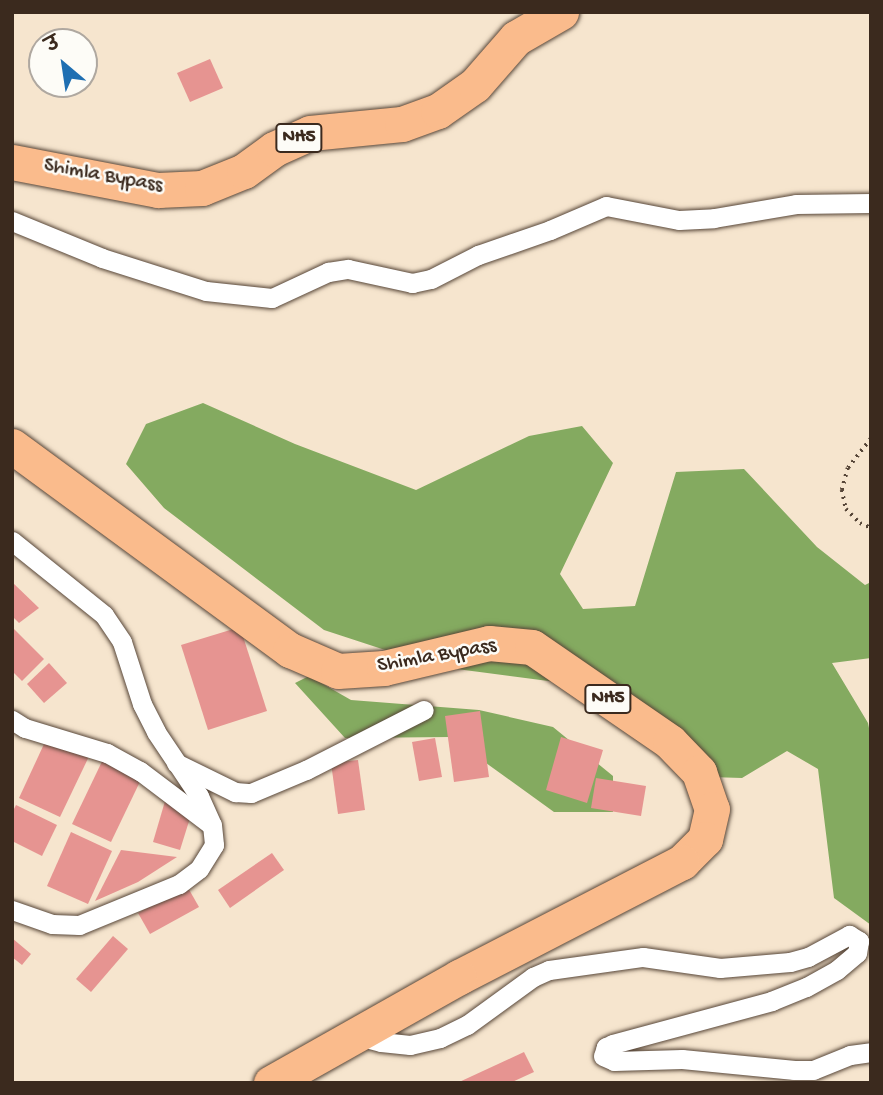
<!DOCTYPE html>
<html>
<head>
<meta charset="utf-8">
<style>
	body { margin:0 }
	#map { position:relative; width:883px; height:1095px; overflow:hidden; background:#f6e5ce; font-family:"Gochi Hand","Playpen Sans Deva",sans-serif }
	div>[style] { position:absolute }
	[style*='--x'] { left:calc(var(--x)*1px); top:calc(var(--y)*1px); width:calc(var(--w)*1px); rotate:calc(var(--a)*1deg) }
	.forest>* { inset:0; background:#84aa60 }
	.building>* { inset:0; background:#e69491 }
	.path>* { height:3.5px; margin-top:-1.75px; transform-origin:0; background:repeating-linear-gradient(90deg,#574638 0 2px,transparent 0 7px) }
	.roads { filter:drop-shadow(0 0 2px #574638) drop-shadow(0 0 2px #574638) }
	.street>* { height:19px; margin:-9.5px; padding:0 9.5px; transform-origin:9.5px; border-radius:9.5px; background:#fff }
	.highway>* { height:35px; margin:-17.5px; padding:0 17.5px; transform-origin:17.5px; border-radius:17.5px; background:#fabb8c }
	span { translate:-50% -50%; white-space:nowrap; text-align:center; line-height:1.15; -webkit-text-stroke:5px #fdfcf7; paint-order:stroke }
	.shield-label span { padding:2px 5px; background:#fdfcf7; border:2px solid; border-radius:5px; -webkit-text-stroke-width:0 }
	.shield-label { font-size:19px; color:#3b2a1e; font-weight:700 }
	.street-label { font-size:21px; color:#3b2a1e }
	.frame { position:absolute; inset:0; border:14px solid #3b2a1e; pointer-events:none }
	.north { position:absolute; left:28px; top:28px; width:70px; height:70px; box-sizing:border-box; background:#fdfcf7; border:2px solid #afa8a0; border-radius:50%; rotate:331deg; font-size:19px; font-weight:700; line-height:28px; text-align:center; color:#3b2a1e }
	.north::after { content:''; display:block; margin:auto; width:24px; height:32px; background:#1f6fb2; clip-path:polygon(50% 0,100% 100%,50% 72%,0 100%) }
</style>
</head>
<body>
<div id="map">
	<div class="forest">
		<div style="clip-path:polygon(203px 403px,295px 444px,416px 490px,529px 436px,582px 426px,613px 463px,560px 574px,583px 609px,635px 606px,676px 472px,744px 469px,817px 547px,865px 585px,871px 582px,871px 658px,832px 663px,868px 723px,871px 738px,871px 925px,834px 898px,818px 769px,787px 751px,742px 778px,710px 777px,556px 682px,434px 666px,324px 630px,164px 508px,126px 464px,146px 424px)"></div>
		<div style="clip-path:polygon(309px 676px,351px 700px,479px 710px,553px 727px,613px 776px,613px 812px,554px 812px,450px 737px,345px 738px,295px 683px)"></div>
	</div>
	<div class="building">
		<div style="clip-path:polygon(210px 59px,223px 88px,190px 102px,177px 73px)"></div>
		<div style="clip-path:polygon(12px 582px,39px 608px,19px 623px,12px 616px)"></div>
		<div style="clip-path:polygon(12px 627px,44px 659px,22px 681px,12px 671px)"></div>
		<div style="clip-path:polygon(240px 627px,267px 711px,208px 730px,181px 645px)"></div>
		<div style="clip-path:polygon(49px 663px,67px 683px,44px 703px,27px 684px)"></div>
		<div style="clip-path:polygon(480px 711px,489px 777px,454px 782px,445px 716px)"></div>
		<div style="clip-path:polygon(51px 729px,93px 748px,60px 817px,19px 798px)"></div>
		<div style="clip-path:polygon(561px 737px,603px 750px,587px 803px,546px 790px)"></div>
		<div style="clip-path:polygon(435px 738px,442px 777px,419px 781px,412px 742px)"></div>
		<div style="clip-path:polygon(108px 749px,147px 767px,111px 842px,72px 824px)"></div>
		<div style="clip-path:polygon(358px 760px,365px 810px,338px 814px,331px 763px)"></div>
		<div style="clip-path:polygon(596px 778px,646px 786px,641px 816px,591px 808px)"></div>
		<div style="clip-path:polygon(168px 791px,196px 799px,180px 850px,153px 842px)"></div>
		<div style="clip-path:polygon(16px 805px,57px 825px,42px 856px,12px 841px,12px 813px)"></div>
		<div style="clip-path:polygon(71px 832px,112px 851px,88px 904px,47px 886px)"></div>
		<div style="clip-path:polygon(121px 850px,177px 857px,138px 882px,95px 901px)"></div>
		<div style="clip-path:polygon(272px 853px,284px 870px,230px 908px,218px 890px)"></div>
		<div style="clip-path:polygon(187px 886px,199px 907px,150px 934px,138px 913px)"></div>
		<div style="clip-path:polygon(113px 936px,128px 949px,91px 992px,76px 979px)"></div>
		<div style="clip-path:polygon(12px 938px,31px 954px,22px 965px,12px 957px)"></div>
		<div style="clip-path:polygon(524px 1052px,534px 1072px,510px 1083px,457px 1083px)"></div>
	</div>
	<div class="path">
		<div style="--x:871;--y:439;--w:37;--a:128"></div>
		<div style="--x:848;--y:468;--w:23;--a:105"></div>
		<div style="--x:842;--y:490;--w:19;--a:78"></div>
		<div style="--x:846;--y:509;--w:20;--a:45"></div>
		<div style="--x:860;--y:523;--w:12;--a:24"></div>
	</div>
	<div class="roads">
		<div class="street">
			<div style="--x:12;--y:221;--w:97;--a:22.3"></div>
			<div style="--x:102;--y:258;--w:109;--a:17.6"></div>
			<div style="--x:206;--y:291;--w:66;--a:6.1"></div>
			<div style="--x:272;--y:298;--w:62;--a:-24.9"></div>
			<div style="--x:328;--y:272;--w:20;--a:-9"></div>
			<div style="--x:348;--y:269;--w:66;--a:12.3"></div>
			<div style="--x:412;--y:283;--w:19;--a:-12"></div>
			<div style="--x:431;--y:279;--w:53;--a:-27.1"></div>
			<div style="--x:478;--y:255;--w:76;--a:-19.1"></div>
			<div style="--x:550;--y:230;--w:61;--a:-23.2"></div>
			<div style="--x:606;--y:206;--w:74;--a:10.9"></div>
			<div style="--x:679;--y:220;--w:35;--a:-3"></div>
			<div style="--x:714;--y:218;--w:83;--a:-9.7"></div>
			<div style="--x:796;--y:204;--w:75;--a:-0.8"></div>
			<div style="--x:12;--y:541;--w:118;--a:38.8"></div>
			<div style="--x:104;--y:615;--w:32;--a:56"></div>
			<div style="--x:122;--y:642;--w:65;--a:72.1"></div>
			<div style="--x:142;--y:704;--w:31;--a:63"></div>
			<div style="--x:156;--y:732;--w:77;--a:56.1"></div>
			<div style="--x:199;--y:796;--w:32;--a:66"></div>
			<div style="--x:212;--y:825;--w:20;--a:84"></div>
			<div style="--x:214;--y:845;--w:28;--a:122"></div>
			<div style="--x:199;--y:869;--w:25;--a:143"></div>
			<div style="--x:179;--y:884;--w:108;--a:157.7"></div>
			<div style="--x:79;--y:925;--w:27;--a:-178"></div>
			<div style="--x:52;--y:924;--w:42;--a:-160.7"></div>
			<div style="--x:12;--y:720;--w:15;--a:32"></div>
			<div style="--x:25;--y:728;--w:86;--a:17"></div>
			<div style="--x:107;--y:753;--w:38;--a:29"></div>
			<div style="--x:140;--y:771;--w:88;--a:37.1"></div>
			<div style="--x:176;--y:763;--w:66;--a:26.2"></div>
			<div style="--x:235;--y:792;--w:16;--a:4"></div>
			<div style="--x:251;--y:793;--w:60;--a:-22.7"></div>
			<div style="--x:306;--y:770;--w:132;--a:-27"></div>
			<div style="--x:355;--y:1035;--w:27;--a:15"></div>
			<div style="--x:381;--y:1042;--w:29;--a:6"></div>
			<div style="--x:410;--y:1045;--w:31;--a:-13"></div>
			<div style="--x:440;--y:1038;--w:30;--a:-26"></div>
			<div style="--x:467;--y:1025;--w:82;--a:-36"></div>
			<div style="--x:533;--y:977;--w:17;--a:-24"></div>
			<div style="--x:549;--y:970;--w:95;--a:-7.9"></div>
			<div style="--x:643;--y:957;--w:78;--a:8.1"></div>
			<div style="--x:720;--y:968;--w:70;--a:-4.9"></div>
			<div style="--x:790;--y:962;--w:19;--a:-16"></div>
			<div style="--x:808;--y:957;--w:47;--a:-28.2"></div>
			<div style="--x:849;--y:935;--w:12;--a:31"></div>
			<div style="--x:859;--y:941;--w:12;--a:99"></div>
			<div style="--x:857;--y:953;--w:26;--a:140"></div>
			<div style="--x:837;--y:970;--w:35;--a:151"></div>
			<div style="--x:806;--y:987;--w:37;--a:158"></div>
			<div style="--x:772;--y:1001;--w:165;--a:164.9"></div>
			<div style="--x:613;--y:1044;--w:8;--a:157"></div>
			<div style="--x:606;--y:1047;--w:9;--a:108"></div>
			<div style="--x:603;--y:1056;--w:12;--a:24"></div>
			<div style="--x:614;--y:1061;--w:68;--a:-1.7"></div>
			<div style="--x:682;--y:1059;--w:113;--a:5.6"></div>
			<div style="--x:794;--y:1070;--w:19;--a:0"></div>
			<div style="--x:813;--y:1070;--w:40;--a:-22"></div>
			<div style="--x:850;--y:1055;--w:21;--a:-8"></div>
		</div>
		<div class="highway">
			<div style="--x:12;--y:162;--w:149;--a:10.9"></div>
			<div style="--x:158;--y:190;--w:44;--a:-2.6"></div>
			<div style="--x:202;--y:188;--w:45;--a:-22"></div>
			<div style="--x:244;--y:171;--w:37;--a:-36"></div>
			<div style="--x:274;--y:149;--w:39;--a:-24"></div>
			<div style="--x:310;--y:133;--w:92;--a:-5.6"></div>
			<div style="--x:402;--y:124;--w:38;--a:-20"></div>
			<div style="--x:438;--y:111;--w:45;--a:-35.1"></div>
			<div style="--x:475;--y:85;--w:62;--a:-48.9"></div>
			<div style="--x:516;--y:38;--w:52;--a:-30"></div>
			<div style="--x:12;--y:446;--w:345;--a:36.3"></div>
			<div style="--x:290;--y:650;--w:52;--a:23.6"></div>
			<div style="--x:338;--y:671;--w:46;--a:-3.7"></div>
			<div style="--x:384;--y:668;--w:108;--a:-13.4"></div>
			<div style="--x:489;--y:643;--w:43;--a:5.3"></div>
			<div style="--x:532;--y:647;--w:168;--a:34.5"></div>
			<div style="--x:670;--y:742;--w:42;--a:46"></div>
			<div style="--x:699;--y:772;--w:39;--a:71"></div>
			<div style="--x:712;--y:809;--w:31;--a:103"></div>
			<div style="--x:705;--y:839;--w:33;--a:135"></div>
			<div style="--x:682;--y:862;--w:251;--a:152.7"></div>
			<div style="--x:459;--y:977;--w:216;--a:150.6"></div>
		</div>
	</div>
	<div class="shield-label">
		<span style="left:299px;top:138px">NH5</span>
		<span style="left:608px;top:699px">NH5</span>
	</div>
	<div class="street-label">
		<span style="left:103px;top:177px;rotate:10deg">Shimla Bypass</span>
		<span style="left:437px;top:657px;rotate:-10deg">Shimla Bypass</span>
	</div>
	<div class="frame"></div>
	<div class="north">उ</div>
</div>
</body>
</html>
